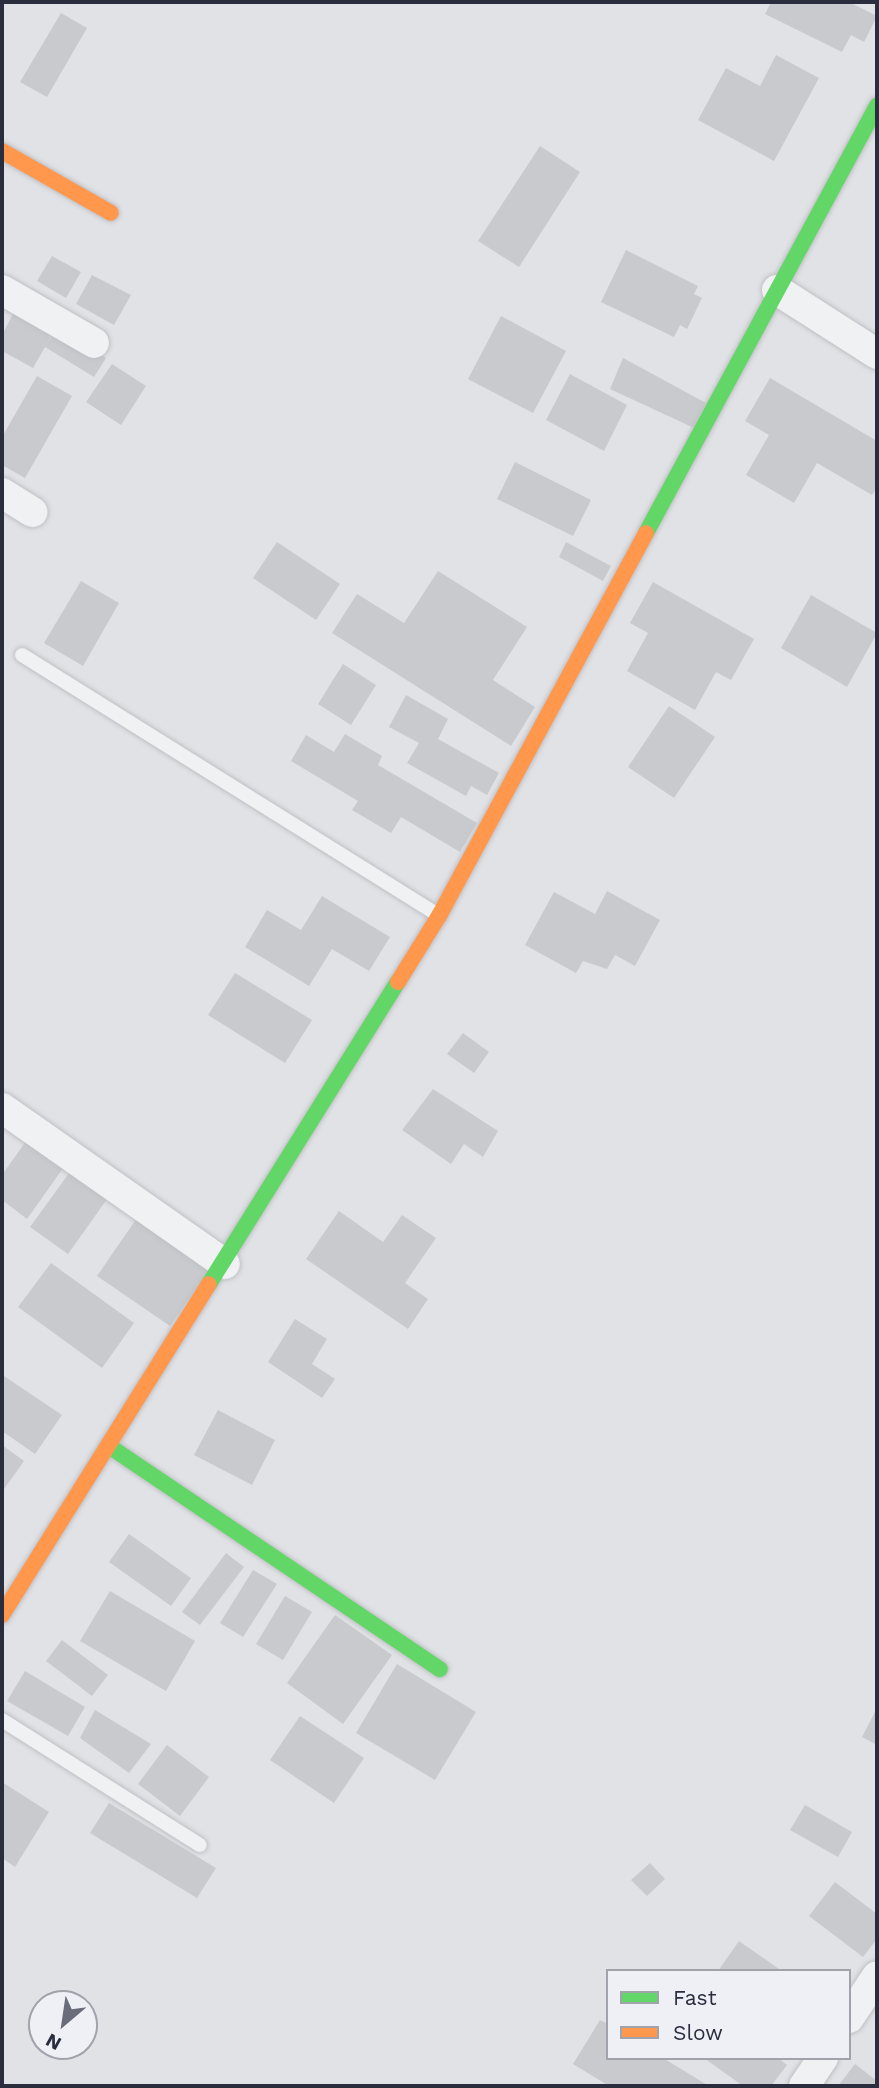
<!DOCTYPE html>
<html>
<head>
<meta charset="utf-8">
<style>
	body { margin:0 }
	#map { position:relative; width:879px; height:2088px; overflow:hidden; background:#e1e2e6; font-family:"Work Sans",sans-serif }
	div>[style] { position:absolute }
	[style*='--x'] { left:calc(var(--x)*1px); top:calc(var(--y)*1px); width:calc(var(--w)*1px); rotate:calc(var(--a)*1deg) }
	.building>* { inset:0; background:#c9cace }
	.roads { filter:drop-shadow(0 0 2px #bfc0c4) drop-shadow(0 0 2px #bfc0c4) }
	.lane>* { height:14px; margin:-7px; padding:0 7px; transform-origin:7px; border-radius:7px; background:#f0f1f3 }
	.street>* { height:30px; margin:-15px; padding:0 15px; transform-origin:15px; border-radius:15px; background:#f0f1f3 }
	.fast>* { height:16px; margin:-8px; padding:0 8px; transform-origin:8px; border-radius:8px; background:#63d668 }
	.slow>* { height:16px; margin:-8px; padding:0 8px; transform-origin:8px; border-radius:8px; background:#ff974d }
	span { translate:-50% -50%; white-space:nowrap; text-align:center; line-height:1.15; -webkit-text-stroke:5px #eff0f5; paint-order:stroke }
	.frame { position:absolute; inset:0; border:4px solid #292d3e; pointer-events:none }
	.legend { position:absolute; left:606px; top:1969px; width:245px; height:91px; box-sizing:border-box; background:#eff0f5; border:2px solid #a0a2ac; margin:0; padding:9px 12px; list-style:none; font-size:21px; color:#292d3e }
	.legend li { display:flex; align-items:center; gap:14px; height:35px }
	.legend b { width:35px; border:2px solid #a0a2ac }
	.north { position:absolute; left:28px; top:1990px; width:70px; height:70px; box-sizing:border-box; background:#eff0f5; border:2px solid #a0a2ac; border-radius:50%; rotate:209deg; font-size:19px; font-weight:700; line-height:28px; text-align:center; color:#292d3e }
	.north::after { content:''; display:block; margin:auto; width:24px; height:32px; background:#696c79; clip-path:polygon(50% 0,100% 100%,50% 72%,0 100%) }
</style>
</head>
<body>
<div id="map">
	<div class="building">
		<div style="clip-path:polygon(771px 2px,849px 2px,877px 16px,864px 42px,851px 35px,842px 52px,765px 14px)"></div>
		<div style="clip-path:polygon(61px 13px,87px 28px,47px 97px,20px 82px)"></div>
		<div style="clip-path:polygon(776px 55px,819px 78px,774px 161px,698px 120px,726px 68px,760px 86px)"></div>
		<div style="clip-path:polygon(540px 146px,580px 172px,519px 267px,478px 241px)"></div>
		<div style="clip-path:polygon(626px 250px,698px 286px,694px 294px,702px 298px,687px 329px,680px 325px,674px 337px,601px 302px)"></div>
		<div style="clip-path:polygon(52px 256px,81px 272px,66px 298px,37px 281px)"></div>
		<div style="clip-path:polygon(92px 275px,131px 295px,114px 325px,76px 304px)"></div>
		<div style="clip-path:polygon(13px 314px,51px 335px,48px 342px,57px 327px,106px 358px,94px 377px,45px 347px,33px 368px,2px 351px,2px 335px)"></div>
		<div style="clip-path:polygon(501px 316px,566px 351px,533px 413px,468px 379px)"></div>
		<div style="clip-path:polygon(623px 358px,706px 403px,694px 428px,610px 389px)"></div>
		<div style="clip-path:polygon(112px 364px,146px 386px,121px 425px,86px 402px)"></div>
		<div style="clip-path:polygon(570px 374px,627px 405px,604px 451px,546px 420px)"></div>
		<div style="clip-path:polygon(37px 376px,72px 396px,25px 478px,2px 465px,2px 437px)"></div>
		<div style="clip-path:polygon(770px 378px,877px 441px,877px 487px,872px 495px,817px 463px,794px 503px,746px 475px,769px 435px,745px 421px)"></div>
		<div style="clip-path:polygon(515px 462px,591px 500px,573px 536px,497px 499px)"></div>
		<div style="clip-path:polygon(277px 542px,340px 584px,316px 620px,253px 578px)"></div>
		<div style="clip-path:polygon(566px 542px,611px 566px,603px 581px,559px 557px)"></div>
		<div style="clip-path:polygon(438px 571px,527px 627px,493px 680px,535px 707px,511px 746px,332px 633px,357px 594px,404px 623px)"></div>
		<div style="clip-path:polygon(81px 581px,119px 603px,83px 666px,44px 643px)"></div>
		<div style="clip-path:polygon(653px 582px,754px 639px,731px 680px,716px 672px,695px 710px,627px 671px,648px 633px,630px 623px)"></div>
		<div style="clip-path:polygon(811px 595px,877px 633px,847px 687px,781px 648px)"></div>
		<div style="clip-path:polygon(343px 664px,376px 685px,351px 725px,318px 704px)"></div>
		<div style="clip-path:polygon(406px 695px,448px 719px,438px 739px,499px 773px,487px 795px,471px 786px,466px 796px,407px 763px,419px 743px,389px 727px)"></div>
		<div style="clip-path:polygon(669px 706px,715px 737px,674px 798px,628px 767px)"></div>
		<div style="clip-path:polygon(345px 734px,382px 756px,378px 765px,477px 823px,460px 852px,401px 817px,391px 833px,352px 810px,358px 801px,291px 761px,306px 735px,334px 752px)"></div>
		<div style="clip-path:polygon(607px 891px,660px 920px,635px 966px,615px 955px,607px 969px,583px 961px,576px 973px,525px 945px,554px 892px,595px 914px)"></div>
		<div style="clip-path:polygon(322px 896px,390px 937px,369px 971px,332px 949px,309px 986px,245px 947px,267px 910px,301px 930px)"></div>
		<div style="clip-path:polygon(235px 973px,312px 1020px,285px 1063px,208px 1015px)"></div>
		<div style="clip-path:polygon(463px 1033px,489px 1052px,474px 1073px,447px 1054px)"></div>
		<div style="clip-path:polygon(433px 1089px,498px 1131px,483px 1157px,464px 1144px,451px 1164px,402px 1130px)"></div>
		<div style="clip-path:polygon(29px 1137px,66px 1164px,27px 1219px,2px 1200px,2px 1175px)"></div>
		<div style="clip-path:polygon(72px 1169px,110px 1195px,68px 1254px,30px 1227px)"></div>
		<div style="clip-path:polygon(339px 1211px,383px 1242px,402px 1215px,436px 1238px,405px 1283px,428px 1299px,408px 1329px,306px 1259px)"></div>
		<div style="clip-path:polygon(139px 1215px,212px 1266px,170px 1326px,97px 1276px)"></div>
		<div style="clip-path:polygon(51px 1263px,134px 1323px,102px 1368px,18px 1307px)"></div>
		<div style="clip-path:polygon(295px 1319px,327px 1339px,312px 1364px,335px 1379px,322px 1398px,268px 1362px)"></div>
		<div style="clip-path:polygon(4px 1376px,62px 1415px,35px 1454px,2px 1431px)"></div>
		<div style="clip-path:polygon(218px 1410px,275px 1440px,252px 1485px,194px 1455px)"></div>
		<div style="clip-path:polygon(2px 1445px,24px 1461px,2px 1492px)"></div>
		<div style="clip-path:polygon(129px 1534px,191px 1578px,171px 1606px,109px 1562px)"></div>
		<div style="clip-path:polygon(226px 1553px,244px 1567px,200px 1625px,182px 1612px)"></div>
		<div style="clip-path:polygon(253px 1570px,277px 1584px,243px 1637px,220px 1623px)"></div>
		<div style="clip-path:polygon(110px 1591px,195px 1641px,166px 1691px,80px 1641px)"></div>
		<div style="clip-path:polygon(285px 1596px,312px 1612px,283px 1660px,256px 1644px)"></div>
		<div style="clip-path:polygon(335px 1615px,392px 1655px,343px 1724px,287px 1683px)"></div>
		<div style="clip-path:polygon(62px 1640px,108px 1675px,92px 1696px,46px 1661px)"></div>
		<div style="clip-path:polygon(397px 1664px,476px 1712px,435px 1780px,356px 1733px)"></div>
		<div style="clip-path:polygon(25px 1671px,85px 1707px,68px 1736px,7px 1701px)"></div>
		<div style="clip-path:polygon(877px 1708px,877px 1745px,862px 1737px)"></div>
		<div style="clip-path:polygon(95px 1710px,151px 1744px,129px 1773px,80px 1738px)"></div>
		<div style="clip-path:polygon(300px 1716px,364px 1758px,334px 1803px,270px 1760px)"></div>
		<div style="clip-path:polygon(167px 1745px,209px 1777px,180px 1816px,138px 1784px)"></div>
		<div style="clip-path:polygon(2px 1782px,49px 1812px,15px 1867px,2px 1858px)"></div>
		<div style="clip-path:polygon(109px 1803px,216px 1868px,197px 1898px,90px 1833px)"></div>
		<div style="clip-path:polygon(805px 1805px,852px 1832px,838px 1857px,790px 1830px)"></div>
		<div style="clip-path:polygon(650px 1863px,665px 1879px,647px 1896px,631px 1880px)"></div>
		<div style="clip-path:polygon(835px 1882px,877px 1914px,877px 1939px,863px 1957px,809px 1916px)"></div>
		<div style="clip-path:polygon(739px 1941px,779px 1969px,778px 1971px,718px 1971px)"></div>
		<div style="clip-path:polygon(600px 2020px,608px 2024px,608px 2058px,663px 2058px,709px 2086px,609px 2086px,573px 2064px)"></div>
		<div style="clip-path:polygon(704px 2058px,778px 2058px,787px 2065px,771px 2086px,743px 2086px)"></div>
		<div style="clip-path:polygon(855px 2064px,877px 2081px,877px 2086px,838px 2086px)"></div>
	</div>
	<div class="roads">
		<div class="lane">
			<div style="--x:22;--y:655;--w:491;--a:32"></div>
			<div style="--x:2;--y:1720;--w:234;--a:32.3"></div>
		</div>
		<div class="street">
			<div style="--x:2;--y:290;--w:106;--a:29.9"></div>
			<div style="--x:777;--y:290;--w:119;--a:32.6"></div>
			<div style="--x:2;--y:493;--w:36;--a:32"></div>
			<div style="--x:2;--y:1108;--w:272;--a:35"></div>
			<div style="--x:849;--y:2018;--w:50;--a:-56.3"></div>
			<div style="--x:804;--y:2086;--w:34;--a:-56"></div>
		</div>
		<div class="fast">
			<div style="--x:646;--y:533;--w:486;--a:-61.6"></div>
			<div style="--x:209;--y:1284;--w:356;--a:-58"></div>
			<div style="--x:109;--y:1446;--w:399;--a:34"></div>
		</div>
		<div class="slow">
			<div style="--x:2;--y:151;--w:125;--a:29.6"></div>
			<div style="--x:398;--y:982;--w:78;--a:-58.2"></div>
			<div style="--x:439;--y:916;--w:435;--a:-61.6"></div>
			<div style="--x:2;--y:1615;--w:390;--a:-58"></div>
		</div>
	</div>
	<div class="frame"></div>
	<ul class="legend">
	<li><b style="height:9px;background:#63d668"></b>Fast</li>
	<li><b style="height:9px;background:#ff974d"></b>Slow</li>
	</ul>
	<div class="north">N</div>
</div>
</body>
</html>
